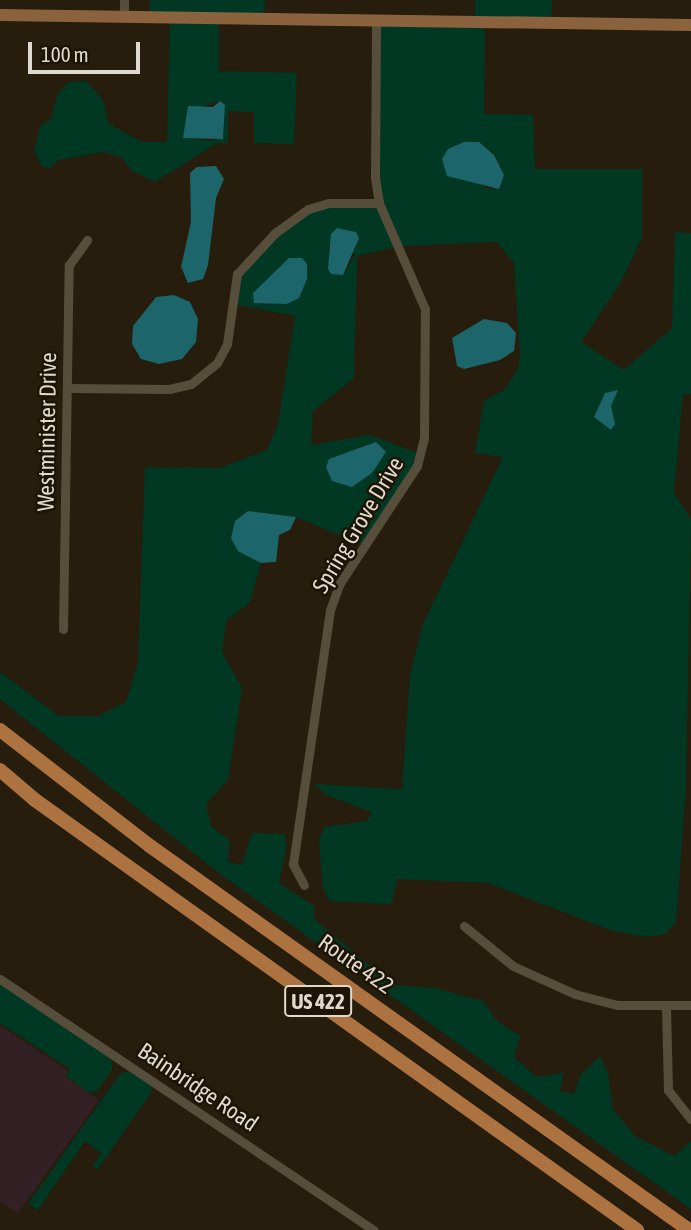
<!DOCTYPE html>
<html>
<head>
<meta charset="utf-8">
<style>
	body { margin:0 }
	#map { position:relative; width:691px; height:1230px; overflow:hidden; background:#261d0d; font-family:"Asap Condensed",sans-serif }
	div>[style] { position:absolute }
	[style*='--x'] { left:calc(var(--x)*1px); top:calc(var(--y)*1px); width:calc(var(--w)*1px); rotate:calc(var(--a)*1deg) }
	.commercial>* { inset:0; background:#332025 }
	.green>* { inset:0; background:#003823 }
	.water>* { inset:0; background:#1c666b }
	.minor>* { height:9px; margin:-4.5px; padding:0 4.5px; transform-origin:4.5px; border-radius:4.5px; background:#574d3b }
	.major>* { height:12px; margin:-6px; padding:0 6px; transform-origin:6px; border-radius:6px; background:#8a633e }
	.highway>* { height:14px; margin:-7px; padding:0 7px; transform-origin:7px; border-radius:7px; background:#ac7240 }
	span { translate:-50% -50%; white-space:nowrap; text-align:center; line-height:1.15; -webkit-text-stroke:5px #1d1405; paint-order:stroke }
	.shield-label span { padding:2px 5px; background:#1d1405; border:2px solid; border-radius:5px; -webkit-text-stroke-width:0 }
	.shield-label { font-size:21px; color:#dfd9ce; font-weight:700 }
	.street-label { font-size:23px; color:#dfd9ce }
	.scale { position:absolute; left:28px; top:42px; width:112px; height:32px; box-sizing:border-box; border:4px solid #dfd9ce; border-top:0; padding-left:9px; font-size:21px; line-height:24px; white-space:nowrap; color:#dfd9ce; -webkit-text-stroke:5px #1d1405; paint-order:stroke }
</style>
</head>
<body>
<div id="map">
	<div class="commercial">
		<div style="clip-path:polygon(0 1026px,68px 1071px,65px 1077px,99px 1100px,18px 1213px,0 1201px)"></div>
	</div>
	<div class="green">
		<div style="clip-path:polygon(evenodd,150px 0,265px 0,264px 19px,219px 19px,219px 71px,297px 73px,294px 144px,254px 143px,254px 112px,228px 111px,228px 143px,217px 143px,155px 182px,132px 171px,121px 157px,103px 152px,58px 160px,50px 168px,42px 166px,34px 151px,41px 124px,51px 119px,57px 95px,69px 82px,86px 81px,103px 100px,109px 124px,142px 142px,167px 142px,170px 18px,150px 17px,150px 0,220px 101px,225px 105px,224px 133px,212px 141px,183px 137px,185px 127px,204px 106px,220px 101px)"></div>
		<div style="clip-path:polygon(evenodd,475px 0,552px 0,551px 24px,485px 23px,484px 114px,533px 115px,535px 169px,642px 169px,642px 237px,622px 280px,581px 342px,624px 370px,672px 328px,675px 232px,691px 233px,691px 394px,683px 394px,674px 493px,691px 519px,686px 788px,676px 922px,665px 934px,646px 937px,613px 931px,488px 883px,397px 879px,392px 904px,330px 901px,323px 889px,319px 840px,324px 827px,367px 821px,372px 812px,326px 795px,314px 784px,402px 789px,410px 675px,423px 624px,503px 457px,475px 453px,484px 401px,504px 390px,518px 369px,520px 354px,514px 263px,497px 242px,401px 246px,357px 256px,354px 378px,313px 411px,311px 445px,370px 435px,420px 454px,365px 546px,296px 517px,248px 511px,250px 555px,261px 563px,250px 602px,226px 621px,222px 652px,242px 688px,228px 780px,206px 804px,211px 826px,230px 841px,228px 862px,242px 865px,252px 833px,284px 834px,287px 844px,279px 883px,314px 906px,314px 919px,393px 985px,435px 988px,483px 1001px,497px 1021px,520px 1036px,514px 1057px,536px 1077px,564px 1073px,560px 1091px,574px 1094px,581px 1074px,600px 1056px,608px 1074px,613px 1109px,635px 1136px,674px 1156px,691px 1141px,691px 1209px,220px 874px,0 699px,0 672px,59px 716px,98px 716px,126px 702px,138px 663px,145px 467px,220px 468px,267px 450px,278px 424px,295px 316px,233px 304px,237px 274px,308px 209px,379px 203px,378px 25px,475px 23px,475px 0,479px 142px,494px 154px,504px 175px,492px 190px,464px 177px,442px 159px,479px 142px,475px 0,337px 228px,355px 255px,343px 275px,328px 250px,337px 228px)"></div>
		<div style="clip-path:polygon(0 979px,111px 1052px,112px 1070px,97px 1091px,89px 1093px,66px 1076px,70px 1069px,0 1023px)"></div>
		<div style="clip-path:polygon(130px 1071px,151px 1086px,151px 1093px,97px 1170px,93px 1166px,101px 1153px,85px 1141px,38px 1210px,28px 1204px,120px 1074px)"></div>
	</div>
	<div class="water">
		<div style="clip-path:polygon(220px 101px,225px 105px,223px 139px,183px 138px,188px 106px,213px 107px)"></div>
		<div style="clip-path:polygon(464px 142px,479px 142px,494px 155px,504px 175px,499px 189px,447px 176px,442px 159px,448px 149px)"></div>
		<div style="clip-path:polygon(216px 166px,224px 179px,216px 198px,208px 265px,203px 279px,188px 283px,181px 267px,191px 222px,190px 173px,197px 167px)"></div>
		<div style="clip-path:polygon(337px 228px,356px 232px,359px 238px,343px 275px,331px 274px,328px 269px,331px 234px)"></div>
		<div style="clip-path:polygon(289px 258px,302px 258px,307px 264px,307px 279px,299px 298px,287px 304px,254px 303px,253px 293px)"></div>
		<div style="clip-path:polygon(174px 295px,190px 302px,198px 319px,196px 342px,182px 359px,159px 364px,141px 359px,132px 344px,133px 326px,156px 297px)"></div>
		<div style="clip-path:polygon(484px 319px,507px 323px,516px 333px,514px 351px,500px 360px,464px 369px,457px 366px,452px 338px)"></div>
		<div style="clip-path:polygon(618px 390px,611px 406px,615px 424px,611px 430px,594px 417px,605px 393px)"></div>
		<div style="clip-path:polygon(376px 442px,386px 452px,372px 473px,352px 487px,332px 481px,326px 467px,329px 459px)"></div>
		<div style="clip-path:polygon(248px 511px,296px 517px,290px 530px,279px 535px,276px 562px,261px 563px,238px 551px,231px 538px,235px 521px)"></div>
	</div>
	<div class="minor">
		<div style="--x:124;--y:17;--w:17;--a:-90"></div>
		<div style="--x:67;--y:388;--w:102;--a:0.6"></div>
		<div style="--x:169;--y:389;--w:23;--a:-13"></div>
		<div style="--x:191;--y:384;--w:33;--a:-39"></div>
		<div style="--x:217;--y:363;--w:21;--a:-62"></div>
		<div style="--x:227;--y:344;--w:71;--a:-81.9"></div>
		<div style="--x:237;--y:274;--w:56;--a:-47.2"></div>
		<div style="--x:275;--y:233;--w:41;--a:-36"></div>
		<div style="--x:308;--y:209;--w:22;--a:-16"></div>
		<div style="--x:329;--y:203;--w:50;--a:0"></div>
		<div style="--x:63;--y:629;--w:364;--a:-89.1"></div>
		<div style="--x:69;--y:265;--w:31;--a:-54"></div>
		<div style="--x:304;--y:885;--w:24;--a:-118"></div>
		<div style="--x:293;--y:864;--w:257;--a:-81.7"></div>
		<div style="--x:330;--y:610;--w:29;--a:-70"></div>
		<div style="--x:340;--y:583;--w:140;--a:-56.7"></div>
		<div style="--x:417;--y:466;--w:29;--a:-76"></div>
		<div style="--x:424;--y:438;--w:129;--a:-89.6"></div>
		<div style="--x:425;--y:309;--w:116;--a:-113.5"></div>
		<div style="--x:379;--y:203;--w:26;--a:-99"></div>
		<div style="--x:375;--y:177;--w:156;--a:-89.6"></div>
		<div style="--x:464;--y:926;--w:63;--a:39.2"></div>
		<div style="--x:513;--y:966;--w:68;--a:24.3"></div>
		<div style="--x:575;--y:994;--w:43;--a:14.7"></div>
		<div style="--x:617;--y:1005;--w:74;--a:0"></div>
		<div style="--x:0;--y:979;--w:450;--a:33.9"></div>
		<div style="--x:666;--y:1008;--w:82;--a:88.6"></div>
		<div style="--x:668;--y:1090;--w:37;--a:52"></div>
	</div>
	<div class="major">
		<div style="--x:0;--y:15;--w:691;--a:0.83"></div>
	</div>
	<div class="highway">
		<div style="--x:0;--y:730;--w:190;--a:37.7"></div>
		<div style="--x:150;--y:846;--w:662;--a:35.47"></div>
		<div style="--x:0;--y:770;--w:46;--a:40.6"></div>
		<div style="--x:35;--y:800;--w:740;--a:35.54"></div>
	</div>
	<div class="shield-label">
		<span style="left:318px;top:1001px">US 422</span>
	</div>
	<div class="street-label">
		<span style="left:47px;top:432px;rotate:-89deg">Westminister Drive</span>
		<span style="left:358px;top:525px;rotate:-59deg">Spring Grove Drive</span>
		<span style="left:356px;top:964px;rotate:35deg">Route 422</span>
		<span style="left:198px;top:1087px;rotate:34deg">Bainbridge Road</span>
	</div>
	<div class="scale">100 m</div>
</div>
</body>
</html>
